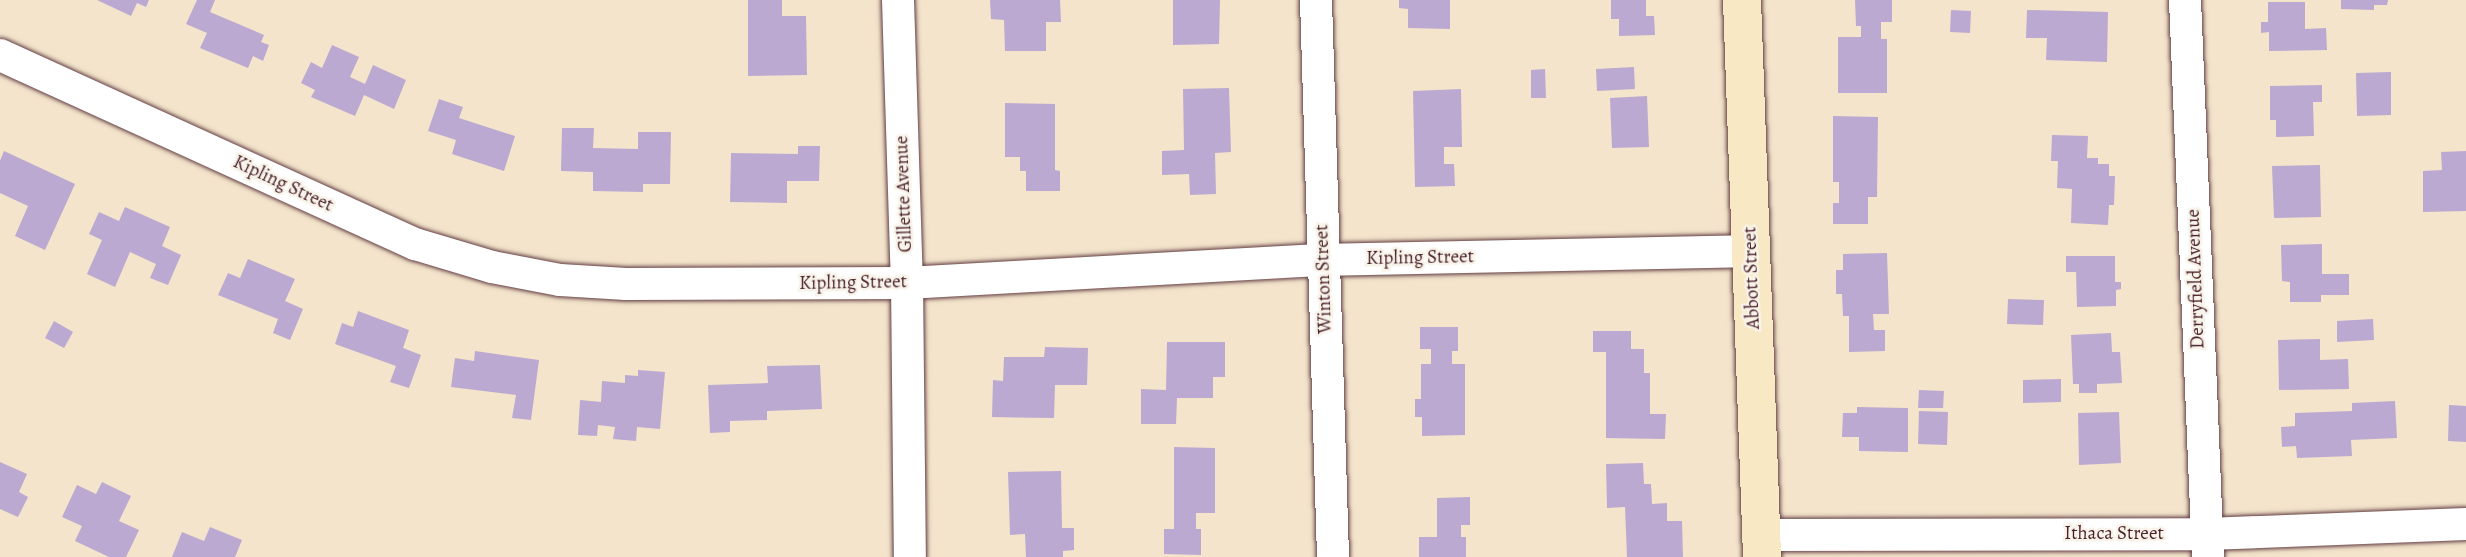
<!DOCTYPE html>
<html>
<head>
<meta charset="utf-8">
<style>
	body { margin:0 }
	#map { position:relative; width:2466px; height:557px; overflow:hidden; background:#f3e4cb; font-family:Alegreya,serif }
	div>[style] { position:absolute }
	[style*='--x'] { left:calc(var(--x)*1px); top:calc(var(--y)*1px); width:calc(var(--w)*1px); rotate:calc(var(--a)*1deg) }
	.building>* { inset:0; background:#bca9d1 }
	.roads { filter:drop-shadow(0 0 2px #633d43) drop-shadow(0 0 2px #633d43) }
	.street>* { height:32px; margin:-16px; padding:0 16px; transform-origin:16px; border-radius:16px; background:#fff }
	.secondary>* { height:38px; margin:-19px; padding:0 19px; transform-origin:19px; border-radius:19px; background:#f8e8c3 }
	span { translate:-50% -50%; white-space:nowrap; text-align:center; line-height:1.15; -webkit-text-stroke:5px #f7f3e8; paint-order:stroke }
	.street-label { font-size:19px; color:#4a1f2b }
</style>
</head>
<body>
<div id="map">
	<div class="building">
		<div style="clip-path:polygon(97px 0,149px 0,146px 7px,137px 3px,131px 16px)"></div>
		<div style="clip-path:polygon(197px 0,215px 0,210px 12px,264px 35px,261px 42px,269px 45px,263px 61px,253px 56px,248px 68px,200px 48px,207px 33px,186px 24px)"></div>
		<div style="clip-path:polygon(748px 0,782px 0,782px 16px,806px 16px,807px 75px,748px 76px)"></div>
		<div style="clip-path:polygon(990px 0,1060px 0,1061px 22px,1046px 22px,1046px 51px,1005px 51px,1004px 20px,991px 19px)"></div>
		<div style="clip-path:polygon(1173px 0,1220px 0,1219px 44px,1173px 45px)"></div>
		<div style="clip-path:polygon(1399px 0,1450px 0,1450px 29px,1408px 28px,1408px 9px,1399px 8px)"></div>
		<div style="clip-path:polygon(1611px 0,1646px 0,1646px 16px,1654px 16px,1655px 35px,1619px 36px,1619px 19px,1611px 19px)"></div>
		<div style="clip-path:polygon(1855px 0,1892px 0,1892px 22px,1881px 22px,1881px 39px,1887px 39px,1887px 93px,1838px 93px,1838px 37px,1861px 37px,1861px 26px,1856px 26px)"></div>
		<div style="clip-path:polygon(2341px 0,2388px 0,2387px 5px,2374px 5px,2374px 10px,2341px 9px)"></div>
		<div style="clip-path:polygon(2268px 2px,2305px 2px,2305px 29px,2326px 28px,2327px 50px,2269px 51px,2269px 32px,2261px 33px,2261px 22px,2268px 22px)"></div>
		<div style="clip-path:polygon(1951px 10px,1971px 11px,1970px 33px,1950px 32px)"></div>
		<div style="clip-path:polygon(2027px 10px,2108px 12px,2107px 62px,2046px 60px,2047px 38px,2026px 38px)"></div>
		<div style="clip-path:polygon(332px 45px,359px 57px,350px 77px,365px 84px,373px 65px,406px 80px,394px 109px,364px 95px,355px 116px,311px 97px,315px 90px,301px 83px,311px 62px,322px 68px)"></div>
		<div style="clip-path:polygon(1634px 67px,1635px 89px,1597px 91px,1596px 69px)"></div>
		<div style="clip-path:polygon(1545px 69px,1546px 98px,1531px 98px,1531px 70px)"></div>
		<div style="clip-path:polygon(2391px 72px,2391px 115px,2357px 116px,2356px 73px)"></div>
		<div style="clip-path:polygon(2322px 85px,2322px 102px,2313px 102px,2314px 136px,2276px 137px,2276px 120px,2270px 120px,2270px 86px)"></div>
		<div style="clip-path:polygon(1229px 88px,1231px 152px,1215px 153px,1216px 194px,1190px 195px,1189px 174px,1162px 175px,1162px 151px,1184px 150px,1183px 89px)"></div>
		<div style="clip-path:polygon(1461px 89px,1462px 147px,1444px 147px,1444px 164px,1454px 164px,1455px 186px,1415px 187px,1413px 91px)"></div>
		<div style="clip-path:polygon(1647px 96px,1649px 147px,1612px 148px,1610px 98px)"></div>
		<div style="clip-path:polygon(439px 99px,463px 107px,459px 118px,515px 136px,504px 171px,452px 154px,456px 140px,428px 131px)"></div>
		<div style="clip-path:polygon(1005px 103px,1055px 104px,1055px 170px,1060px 171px,1060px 191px,1026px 191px,1026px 171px,1020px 171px,1020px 157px,1005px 157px)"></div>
		<div style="clip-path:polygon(1833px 116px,1878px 117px,1877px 197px,1868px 197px,1868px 224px,1833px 224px,1833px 203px,1839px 203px,1839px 182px,1833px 182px)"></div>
		<div style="clip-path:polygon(562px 128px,594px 128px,593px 148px,638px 149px,638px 132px,671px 132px,670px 184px,643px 184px,643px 192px,593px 191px,593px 172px,561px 171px)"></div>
		<div style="clip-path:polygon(2052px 135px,2088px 136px,2087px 158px,2098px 158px,2098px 164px,2109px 164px,2109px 176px,2115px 176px,2114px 205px,2109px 205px,2108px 225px,2071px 223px,2072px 189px,2057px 188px,2058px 161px,2051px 161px)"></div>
		<div style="clip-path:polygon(798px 146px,820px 146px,819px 181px,787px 181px,787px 203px,730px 202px,731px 153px,798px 154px)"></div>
		<div style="clip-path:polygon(4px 151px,75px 184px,45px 250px,15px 236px,28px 206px,0 193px,0 161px)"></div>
		<div style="clip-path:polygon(2466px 151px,2466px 211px,2423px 212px,2423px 171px,2442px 170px,2441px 152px)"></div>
		<div style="clip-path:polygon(2320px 165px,2321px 217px,2274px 218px,2272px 166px)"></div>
		<div style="clip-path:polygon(125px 207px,170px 227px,162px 246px,181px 255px,168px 285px,150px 278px,156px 264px,130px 252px,115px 287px,87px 274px,102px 240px,89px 234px,99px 212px,119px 221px)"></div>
		<div style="clip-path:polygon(2322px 244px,2322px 274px,2349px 274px,2349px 295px,2321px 295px,2321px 302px,2290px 302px,2290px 282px,2282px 281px,2281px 245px)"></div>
		<div style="clip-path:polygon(1887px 253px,1889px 314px,1873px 314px,1874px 330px,1885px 330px,1885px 351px,1849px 352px,1849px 316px,1843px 316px,1842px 294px,1836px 294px,1836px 270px,1843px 270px,1843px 254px)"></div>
		<div style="clip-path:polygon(2066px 256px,2115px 256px,2115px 282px,2121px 282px,2121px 289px,2116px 290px,2116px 306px,2077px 307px,2076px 272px,2066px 272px)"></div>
		<div style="clip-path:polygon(248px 259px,295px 279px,285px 301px,303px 309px,290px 340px,273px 333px,278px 319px,218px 295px,228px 273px,240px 278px)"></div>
		<div style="clip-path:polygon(2008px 299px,2044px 300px,2043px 325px,2007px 324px)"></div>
		<div style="clip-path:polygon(358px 311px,409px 330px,403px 348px,421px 355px,409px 388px,390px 382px,396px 366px,335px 344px,342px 323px,353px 327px)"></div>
		<div style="clip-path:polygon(2373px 319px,2374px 340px,2337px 342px,2337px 321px)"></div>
		<div style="clip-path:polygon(54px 321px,73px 332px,64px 348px,45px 338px)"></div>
		<div style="clip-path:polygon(1420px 327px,1458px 327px,1458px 351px,1452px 351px,1452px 364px,1465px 364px,1465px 435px,1422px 436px,1422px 417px,1415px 417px,1415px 399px,1421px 399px,1421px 364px,1431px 364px,1431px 349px,1420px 349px)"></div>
		<div style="clip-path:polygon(1593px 331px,1631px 331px,1631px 349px,1644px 349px,1644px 373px,1650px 373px,1650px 414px,1666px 414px,1665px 439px,1606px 438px,1606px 352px,1593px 352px)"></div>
		<div style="clip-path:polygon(2111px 333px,2112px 352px,2120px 352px,2122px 383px,2097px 384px,2097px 393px,2079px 393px,2079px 384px,2073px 384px,2071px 335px)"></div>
		<div style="clip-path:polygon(2320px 339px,2320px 360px,2348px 359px,2349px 389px,2279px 390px,2278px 340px)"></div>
		<div style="clip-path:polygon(1167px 342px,1225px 342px,1225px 377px,1213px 377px,1213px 398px,1177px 398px,1176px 424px,1141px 424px,1141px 389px,1166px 390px)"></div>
		<div style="clip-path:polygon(1045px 347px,1088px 348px,1087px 385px,1055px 385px,1054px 418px,992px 417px,993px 380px,1003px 381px,1004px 357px,1044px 357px)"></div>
		<div style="clip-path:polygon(475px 351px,539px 360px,531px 420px,512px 418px,516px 395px,451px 387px,455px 358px,474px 361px)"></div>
		<div style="clip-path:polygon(820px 365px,822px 409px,767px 411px,767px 420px,730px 421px,730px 432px,710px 433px,708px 385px,768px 383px,767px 366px)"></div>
		<div style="clip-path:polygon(638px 370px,665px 372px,660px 429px,637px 427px,636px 441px,613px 439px,615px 427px,598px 425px,597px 436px,578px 435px,580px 400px,601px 402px,602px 381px,625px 383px,625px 375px,638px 376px)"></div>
		<div style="clip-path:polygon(2061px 379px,2061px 402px,2023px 403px,2023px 380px)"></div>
		<div style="clip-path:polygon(1919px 390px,1944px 391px,1943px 408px,1918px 408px)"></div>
		<div style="clip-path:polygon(2395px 401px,2397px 438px,2351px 440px,2352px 456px,2297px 458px,2296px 446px,2282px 447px,2281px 427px,2295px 426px,2295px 413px,2352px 411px,2352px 403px)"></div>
		<div style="clip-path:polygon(2449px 405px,2466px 406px,2466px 442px,2448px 441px)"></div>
		<div style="clip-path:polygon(1857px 407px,1908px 408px,1908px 452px,1859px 451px,1859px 437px,1842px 437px,1843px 413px,1857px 413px)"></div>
		<div style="clip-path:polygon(1919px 411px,1948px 412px,1947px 445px,1918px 444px)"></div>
		<div style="clip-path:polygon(2119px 412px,2121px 463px,2079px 465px,2078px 413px)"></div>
		<div style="clip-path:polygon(1174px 447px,1215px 448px,1215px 513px,1196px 513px,1196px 529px,1201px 529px,1201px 555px,1164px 554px,1164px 529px,1174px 529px)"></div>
		<div style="clip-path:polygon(0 462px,27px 474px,19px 492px,28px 497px,18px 517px,0 509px)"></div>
		<div style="clip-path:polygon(1643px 463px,1644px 484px,1651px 484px,1652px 504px,1667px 503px,1667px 521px,1682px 521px,1683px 557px,1627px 557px,1625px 507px,1607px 508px,1606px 464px)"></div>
		<div style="clip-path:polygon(1061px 471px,1062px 528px,1074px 528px,1074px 550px,1063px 551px,1063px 557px,1026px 557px,1025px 534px,1010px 535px,1008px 472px)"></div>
		<div style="clip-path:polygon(102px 482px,131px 496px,119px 521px,139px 530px,126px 557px,109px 557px,75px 541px,82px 526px,62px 517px,77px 485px,96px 494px)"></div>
		<div style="clip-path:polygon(1470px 497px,1470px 525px,1461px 525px,1461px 537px,1466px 537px,1466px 557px,1419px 557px,1419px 537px,1437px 537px,1437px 498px)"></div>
		<div style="clip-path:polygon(210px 527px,242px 540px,235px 557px,172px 557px,182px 532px,204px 541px)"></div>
	</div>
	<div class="roads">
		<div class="street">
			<div style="--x:898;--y:0;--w:283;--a:88.2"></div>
			<div style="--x:907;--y:283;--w:274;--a:89.4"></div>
			<div style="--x:1316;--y:0;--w:557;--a:88.25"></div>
			<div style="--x:2185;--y:0;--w:557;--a:87.64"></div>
			<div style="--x:0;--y:55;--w:456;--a:24.5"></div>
			<div style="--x:415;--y:244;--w:80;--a:16.6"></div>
			<div style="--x:492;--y:267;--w:69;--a:10.8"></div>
			<div style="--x:560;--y:280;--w:66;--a:3.5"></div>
			<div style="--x:626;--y:284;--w:281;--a:-0.2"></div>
			<div style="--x:907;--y:283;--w:417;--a:-3.2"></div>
			<div style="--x:1323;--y:260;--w:429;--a:-1.2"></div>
			<div style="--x:1761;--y:535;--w:446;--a:-0.1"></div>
			<div style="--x:2207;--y:534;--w:259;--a:-2.2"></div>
		</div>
		<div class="secondary">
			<div style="--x:1742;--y:0;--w:557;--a:87.94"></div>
		</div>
	</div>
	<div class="street-label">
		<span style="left:283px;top:184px;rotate:25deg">Kipling Street</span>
		<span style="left:904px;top:194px;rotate:-92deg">Gillette Avenue</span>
		<span style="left:1420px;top:258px;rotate:-1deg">Kipling Street</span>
		<span style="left:1752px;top:278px;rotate:-92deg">Abbott Street</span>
		<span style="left:1324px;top:279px;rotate:-92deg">Winton Street</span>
		<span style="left:2196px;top:279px;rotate:-92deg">Derryfield Avenue</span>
		<span style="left:853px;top:283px;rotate:-1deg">Kipling Street</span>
		<span style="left:2114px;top:534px">Ithaca Street</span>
	</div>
</div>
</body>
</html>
